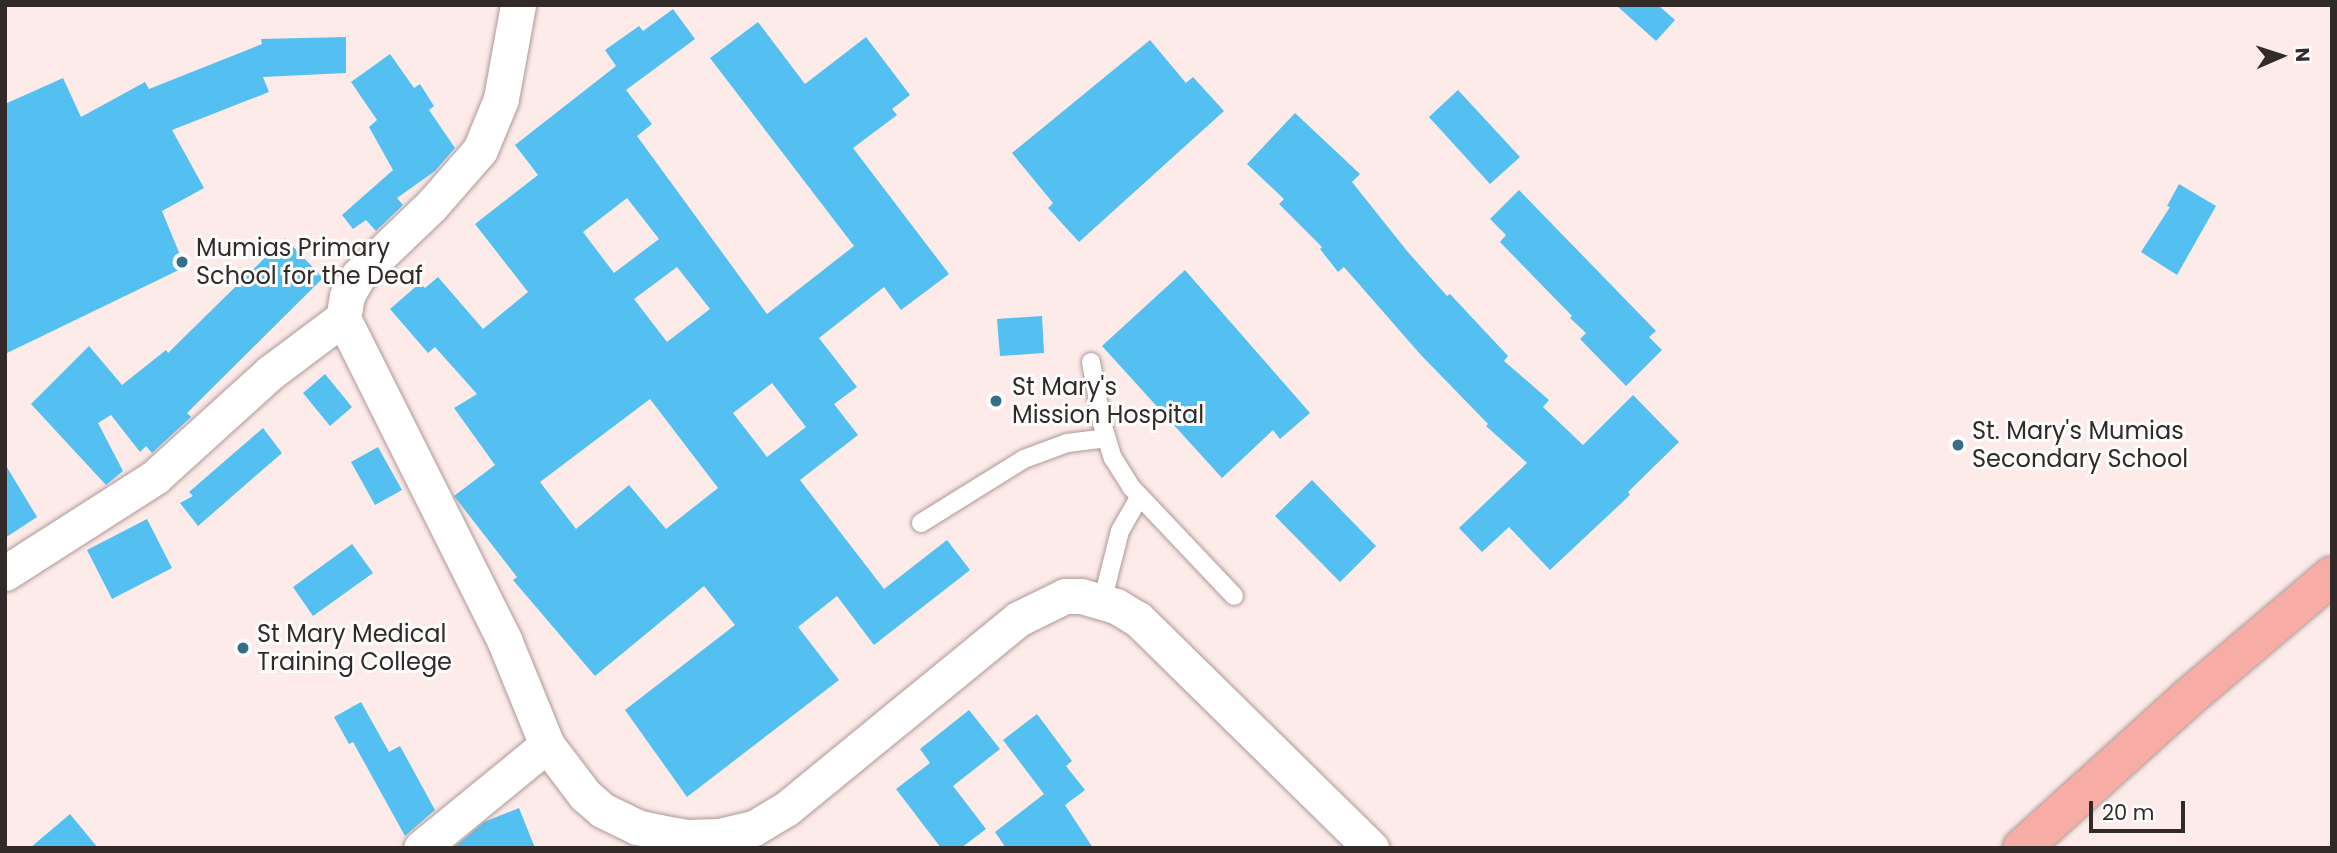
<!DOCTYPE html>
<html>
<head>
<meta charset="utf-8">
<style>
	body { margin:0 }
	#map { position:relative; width:2337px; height:853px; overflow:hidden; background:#fdebe9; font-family:Poppins,sans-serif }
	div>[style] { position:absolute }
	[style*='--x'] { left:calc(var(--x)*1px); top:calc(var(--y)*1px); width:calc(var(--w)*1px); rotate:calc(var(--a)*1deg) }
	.building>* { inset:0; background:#53c0f1 }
	.roads { filter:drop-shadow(0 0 2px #ad9896) drop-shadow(0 0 2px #ad9896) }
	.service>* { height:18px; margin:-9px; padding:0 9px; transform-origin:9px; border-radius:9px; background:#fff }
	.minor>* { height:35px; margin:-17.5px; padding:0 17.5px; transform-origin:17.5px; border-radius:17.5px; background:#fff }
	.trunk>* { height:38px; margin:-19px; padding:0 19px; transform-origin:19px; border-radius:19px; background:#f8aca6 }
	.dots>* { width:19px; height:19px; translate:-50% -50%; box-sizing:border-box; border:4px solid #fdfdfd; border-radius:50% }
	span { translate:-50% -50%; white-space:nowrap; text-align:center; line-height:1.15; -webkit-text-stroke:6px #fdfdfd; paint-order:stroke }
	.poi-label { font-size:24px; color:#322a29 }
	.left { translate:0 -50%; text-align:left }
	.frame { position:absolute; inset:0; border:7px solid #322a29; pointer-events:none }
	.north { position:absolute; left:2246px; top:21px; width:70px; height:70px; -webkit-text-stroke:5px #fdfdfd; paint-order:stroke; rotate:87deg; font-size:19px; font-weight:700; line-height:28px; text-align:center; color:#322a29 }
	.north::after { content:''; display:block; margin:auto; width:24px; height:32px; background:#322a29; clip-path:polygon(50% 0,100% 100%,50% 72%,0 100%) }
	.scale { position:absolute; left:2089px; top:801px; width:96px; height:32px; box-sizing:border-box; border:4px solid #322a29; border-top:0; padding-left:9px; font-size:21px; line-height:24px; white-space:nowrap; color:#322a29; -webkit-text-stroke:5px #fdfdfd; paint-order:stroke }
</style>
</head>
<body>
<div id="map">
	<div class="building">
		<div style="clip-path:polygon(1616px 5px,1658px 5px,1675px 20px,1656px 41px)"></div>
		<div style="clip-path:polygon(evenodd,673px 9px,695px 39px,626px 90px,652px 124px,637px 136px,767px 314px,854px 246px,710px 58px,758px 22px,805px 84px,866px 37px,910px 95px,892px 109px,897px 115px,853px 148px,949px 274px,901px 310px,884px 287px,819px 338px,857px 387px,834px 404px,858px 435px,800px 480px,884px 589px,947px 540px,970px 570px,874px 645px,837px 596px,798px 627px,839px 680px,687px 797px,625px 710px,735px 625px,704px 586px,595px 676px,513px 580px,517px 577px,454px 496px,495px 465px,454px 408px,477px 394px,435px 347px,428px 353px,390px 309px,420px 283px,425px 288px,438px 277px,483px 329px,528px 292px,475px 224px,538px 175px,515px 145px,616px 66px,605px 50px,639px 26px,643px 31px,673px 9px,627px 198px,659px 239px,614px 273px,583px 232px,627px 198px,673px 9px,677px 267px,710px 309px,667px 342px,634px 299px,677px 267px,673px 9px,772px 383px,806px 427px,767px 457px,733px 413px,772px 383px,673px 9px,650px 399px,718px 488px,666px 529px,629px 485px,576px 529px,540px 482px,650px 399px)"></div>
		<div style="clip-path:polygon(346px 37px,346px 73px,263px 77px,269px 92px,172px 130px,204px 188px,162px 211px,185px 267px,5px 354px,5px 104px,63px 78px,81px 117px,145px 82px,149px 89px,262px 44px,261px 39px)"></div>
		<div style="clip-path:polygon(1150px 40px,1186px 83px,1193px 77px,1224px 111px,1079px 242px,1048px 208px,1053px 203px,1012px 153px)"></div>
		<div style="clip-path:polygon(390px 54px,414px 88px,420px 84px,434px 106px,429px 110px,455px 148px,435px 171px,397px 198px,403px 205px,376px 231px,366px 220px,353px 229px,342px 215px,393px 170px,369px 127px,377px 120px,351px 82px)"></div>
		<div style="clip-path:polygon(1458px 90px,1520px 157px,1490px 184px,1429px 117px)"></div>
		<div style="clip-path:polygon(1295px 113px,1360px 174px,1352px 182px,1407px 251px,1447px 296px,1450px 294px,1508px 356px,1504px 361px,1549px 400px,1543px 407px,1583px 445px,1633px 395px,1679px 442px,1628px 492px,1630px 495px,1550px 570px,1509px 527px,1482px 552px,1459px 528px,1527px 463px,1486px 426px,1488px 424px,1420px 354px,1344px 267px,1338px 272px,1320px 249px,1322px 247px,1279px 204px,1284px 199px,1247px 164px)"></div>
		<div style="clip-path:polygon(2179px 184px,2216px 206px,2177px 275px,2141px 252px,2170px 207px,2167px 206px)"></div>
		<div style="clip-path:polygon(1519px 190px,1656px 331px,1649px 337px,1662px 350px,1626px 386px,1580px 339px,1586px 333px,1570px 318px,1572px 316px,1500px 242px,1506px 235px,1490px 219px)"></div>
		<div style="clip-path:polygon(285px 238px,323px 278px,187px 413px,191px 417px,152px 453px,146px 446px,140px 452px,111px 415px,98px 423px,123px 471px,106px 485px,31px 404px,89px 346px,122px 385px,166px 350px,168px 353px)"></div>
		<div style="clip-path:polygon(1185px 270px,1310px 413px,1280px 439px,1273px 430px,1222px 478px,1102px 346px)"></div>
		<div style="clip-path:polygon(1042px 316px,1044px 353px,1000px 356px,997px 319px)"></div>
		<div style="clip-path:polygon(325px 374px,352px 407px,330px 426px,303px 393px)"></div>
		<div style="clip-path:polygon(263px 428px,282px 453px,198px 526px,180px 503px,193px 496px,189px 492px)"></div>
		<div style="clip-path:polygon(378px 447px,402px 490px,375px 505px,351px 462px)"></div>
		<div style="clip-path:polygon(5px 464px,37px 517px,5px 538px)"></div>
		<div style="clip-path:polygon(1312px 480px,1376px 546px,1340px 582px,1275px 516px)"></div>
		<div style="clip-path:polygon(147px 519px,172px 568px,112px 599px,87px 550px)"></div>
		<div style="clip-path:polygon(352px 544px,373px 573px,313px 616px,293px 587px)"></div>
		<div style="clip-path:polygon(361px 702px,389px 752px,400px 746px,435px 810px,405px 836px,353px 742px,349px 744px,334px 717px)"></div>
		<div style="clip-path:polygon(969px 710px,1000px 749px,953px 786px,986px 829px,961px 848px,941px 848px,896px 789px,930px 763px,920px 749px)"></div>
		<div style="clip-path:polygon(1037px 714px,1072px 761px,1066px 766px,1085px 790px,1065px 805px,1093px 848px,1006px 848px,995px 832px,1044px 794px,1003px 740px)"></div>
		<div style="clip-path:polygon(519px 808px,535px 848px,453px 848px,484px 822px)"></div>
		<div style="clip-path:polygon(70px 814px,98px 848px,30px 848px)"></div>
	</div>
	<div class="roads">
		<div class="service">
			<div style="--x:1091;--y:362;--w:62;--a:79.8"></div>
			<div style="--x:1102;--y:423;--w:37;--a:73"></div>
			<div style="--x:1113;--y:458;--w:34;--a:58"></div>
			<div style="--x:1131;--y:487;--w:150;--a:46.6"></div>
			<div style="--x:921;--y:523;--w:121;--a:-31.9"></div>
			<div style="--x:1024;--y:459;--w:46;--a:-20.4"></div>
			<div style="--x:1067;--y:443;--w:39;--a:-7"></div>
			<div style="--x:1102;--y:602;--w:73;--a:-75.8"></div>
			<div style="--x:1120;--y:531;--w:40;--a:-60.3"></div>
		</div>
		<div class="minor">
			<div style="--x:518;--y:5;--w:96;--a:100.3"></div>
			<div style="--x:501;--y:99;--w:55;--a:112.4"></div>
			<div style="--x:480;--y:150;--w:74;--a:131.2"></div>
			<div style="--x:431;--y:206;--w:101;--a:136.2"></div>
			<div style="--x:358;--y:276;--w:23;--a:119"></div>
			<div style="--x:347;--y:296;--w:22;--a:100"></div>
			<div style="--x:343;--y:318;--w:362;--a:63.4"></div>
			<div style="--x:505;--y:642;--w:111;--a:67.8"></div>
			<div style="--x:547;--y:745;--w:63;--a:52.8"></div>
			<div style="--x:585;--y:795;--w:23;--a:41"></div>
			<div style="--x:602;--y:810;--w:39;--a:26"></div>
			<div style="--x:637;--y:827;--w:23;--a:13"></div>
			<div style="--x:659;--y:832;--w:28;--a:10"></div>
			<div style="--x:687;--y:837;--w:32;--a:-2"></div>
			<div style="--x:719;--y:836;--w:36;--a:-13"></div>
			<div style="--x:754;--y:828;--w:37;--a:-31"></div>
			<div style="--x:786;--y:809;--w:300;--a:-39.3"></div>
			<div style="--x:1018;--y:619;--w:52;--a:-26.1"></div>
			<div style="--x:1065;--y:596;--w:16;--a:0"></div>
			<div style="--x:1081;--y:596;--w:36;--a:16"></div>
			<div style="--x:1116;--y:606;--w:26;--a:31"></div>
			<div style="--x:1138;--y:619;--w:327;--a:44.5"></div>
			<div style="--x:5;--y:573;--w:178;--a:-32.6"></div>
			<div style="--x:155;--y:477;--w:156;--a:-42.2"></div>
			<div style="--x:271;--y:372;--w:90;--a:-36.9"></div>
			<div style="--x:421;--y:848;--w:163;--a:-39.3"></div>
		</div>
		<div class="trunk">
			<div style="--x:2022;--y:848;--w:224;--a:-42.1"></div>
			<div style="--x:2188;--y:698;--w:189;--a:-40.3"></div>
		</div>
	</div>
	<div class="dots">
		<div style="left:182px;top:262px;background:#366e89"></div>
		<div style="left:996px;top:401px;background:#366e89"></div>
		<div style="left:1958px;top:445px;background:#366e89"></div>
		<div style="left:243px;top:648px;background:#366e89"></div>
	</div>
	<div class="poi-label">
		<span class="left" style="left:196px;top:262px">Mumias Primary<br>School for the Deaf</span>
		<span class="left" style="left:1012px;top:401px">St Mary's<br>Mission Hospital</span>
		<span class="left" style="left:1972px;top:445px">St. Mary's Mumias<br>Secondary School</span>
		<span class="left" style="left:257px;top:648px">St Mary Medical<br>Training College</span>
	</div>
	<div class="frame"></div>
	<div class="north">N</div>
	<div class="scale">20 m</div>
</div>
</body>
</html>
